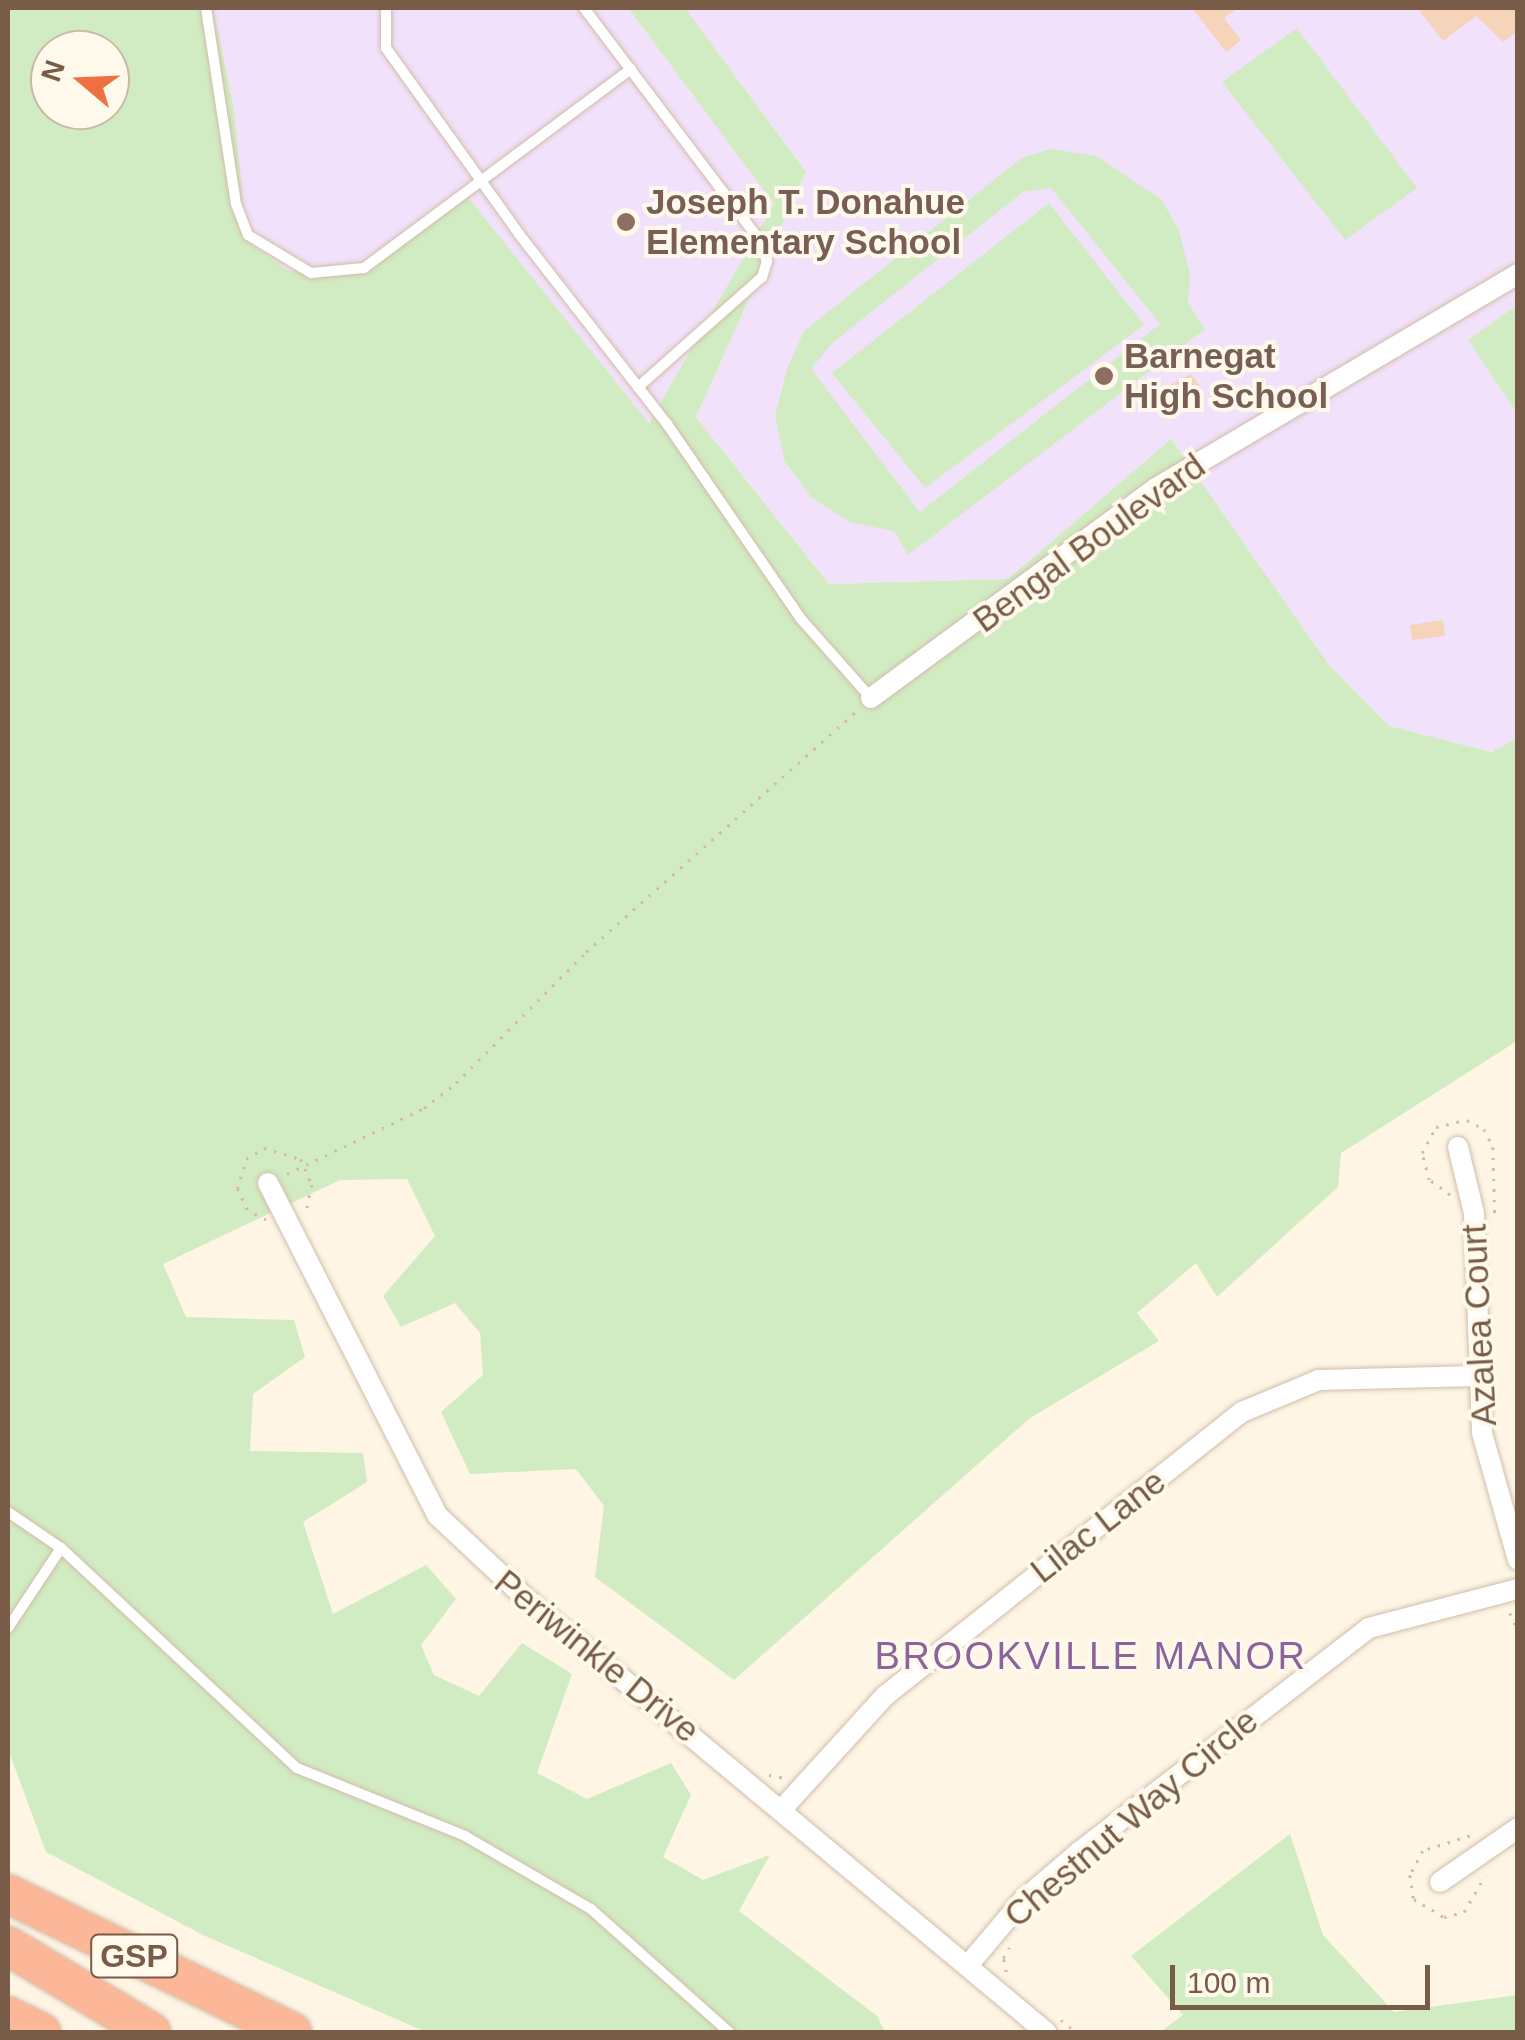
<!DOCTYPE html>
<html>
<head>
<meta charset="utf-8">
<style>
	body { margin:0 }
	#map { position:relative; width:1525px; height:2040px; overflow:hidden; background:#fef5e5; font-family:Helvetica,sans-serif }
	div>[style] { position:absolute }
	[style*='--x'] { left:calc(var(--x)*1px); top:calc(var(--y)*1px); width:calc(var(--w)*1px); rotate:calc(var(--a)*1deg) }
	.education>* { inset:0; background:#f2e1fa }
	.green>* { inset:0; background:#d1ecc2 }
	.building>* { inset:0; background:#f5d4ba }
	.path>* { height:2.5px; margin-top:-1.25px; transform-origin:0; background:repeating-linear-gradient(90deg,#dab89d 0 2.5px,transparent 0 10.5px) }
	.roads { filter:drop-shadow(0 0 2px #d0bdaa) drop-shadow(0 0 2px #d0bdaa) }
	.service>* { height:10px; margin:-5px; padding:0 5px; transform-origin:5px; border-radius:5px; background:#fff }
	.minor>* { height:20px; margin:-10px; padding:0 10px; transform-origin:10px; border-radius:10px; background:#fff }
	.motorway>* { height:38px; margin:-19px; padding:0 19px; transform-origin:19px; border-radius:19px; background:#fbb798 }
	.dots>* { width:28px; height:28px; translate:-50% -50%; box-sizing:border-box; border:5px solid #fff9ec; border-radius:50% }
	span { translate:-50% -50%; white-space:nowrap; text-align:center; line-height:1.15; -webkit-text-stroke:8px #fff9ec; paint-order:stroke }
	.shield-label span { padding:2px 8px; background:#fff9ec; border:2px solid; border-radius:8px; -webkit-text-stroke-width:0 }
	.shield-label { font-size:32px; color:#785c48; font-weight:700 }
	.education-label { font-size:35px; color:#785e54; font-weight:700 }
	.left { translate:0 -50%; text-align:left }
	.street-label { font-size:35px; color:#785c48 }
	.neighbourhood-label { font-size:38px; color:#8c639c; letter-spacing:2.5px }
	.frame { position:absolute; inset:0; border:10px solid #785c48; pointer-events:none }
	.north { position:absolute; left:30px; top:30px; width:100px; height:100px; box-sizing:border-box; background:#fff9ec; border:2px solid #c9baaa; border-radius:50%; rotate:289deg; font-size:28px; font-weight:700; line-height:40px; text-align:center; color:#785c48 }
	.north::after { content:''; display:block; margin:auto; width:35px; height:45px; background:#ef7142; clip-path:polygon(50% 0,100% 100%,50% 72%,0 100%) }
	.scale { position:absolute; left:1170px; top:1965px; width:260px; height:45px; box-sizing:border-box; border:5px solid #785c48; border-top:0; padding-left:12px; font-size:30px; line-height:35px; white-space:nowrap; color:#785c48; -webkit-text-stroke:8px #fff9ec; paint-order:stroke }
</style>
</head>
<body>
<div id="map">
	<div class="education">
		<div style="clip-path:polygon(213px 8px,628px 8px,774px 204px,649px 424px,466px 196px,351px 273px,288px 271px,246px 241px,234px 109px)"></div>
		<div style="clip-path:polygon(685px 8px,1517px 8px,1517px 305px,1469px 340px,1517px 413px,1517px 738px,1493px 752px,1389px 726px,1329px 665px,1171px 439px,1008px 579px,829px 584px,696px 417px,806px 172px)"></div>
	</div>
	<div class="green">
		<div style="clip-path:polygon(evenodd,8px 8px,213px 8px,234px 109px,247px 241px,288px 271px,351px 273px,466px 195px,649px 423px,774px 204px,628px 8px,685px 8px,806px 172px,696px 417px,829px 584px,1008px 579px,1171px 439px,1329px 665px,1389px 726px,1492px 752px,1517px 738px,1517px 1041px,1341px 1153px,1338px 1187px,1217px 1297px,1196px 1263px,1137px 1313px,1159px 1341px,1030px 1418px,734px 1680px,595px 1577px,604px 1506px,576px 1469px,470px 1474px,441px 1412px,483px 1375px,480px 1333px,455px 1303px,401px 1327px,383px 1296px,435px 1236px,407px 1179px,340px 1180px,163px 1264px,186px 1317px,294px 1320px,305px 1357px,253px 1394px,250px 1451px,363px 1453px,367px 1482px,303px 1522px,333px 1614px,426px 1565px,456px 1599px,421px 1645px,434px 1675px,479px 1696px,522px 1643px,572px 1674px,537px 1773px,587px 1799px,671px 1763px,691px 1795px,663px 1857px,703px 1880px,770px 1855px,739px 1911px,877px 2016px,885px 2032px,426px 2032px,203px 1935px,46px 1852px,8px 1749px,8px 8px,50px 50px,110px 50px,110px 110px,50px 110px,50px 50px)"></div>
		<div style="clip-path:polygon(1297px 28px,1417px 188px,1345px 240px,1222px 82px)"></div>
		<div style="clip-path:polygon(evenodd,1052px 149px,1096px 156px,1161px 199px,1179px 230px,1190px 274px,1188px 303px,1205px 329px,908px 555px,894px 531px,849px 522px,811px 497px,785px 462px,775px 416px,787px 369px,804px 331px,1023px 157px,1052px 149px,1051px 188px,1160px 324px,920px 512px,811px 369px,832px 343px,1023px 192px,1051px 188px)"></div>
		<div style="clip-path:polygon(1049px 203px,1144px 325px,925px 488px,832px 373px)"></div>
		<div style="clip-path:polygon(1517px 305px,1517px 413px,1468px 340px)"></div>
		<div style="clip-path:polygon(1290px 1834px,1323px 1935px,1394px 2012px,1517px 1995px,1517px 2032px,1160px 2032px,1183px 2015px,1131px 1956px)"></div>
	</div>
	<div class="building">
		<div style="clip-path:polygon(1192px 8px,1238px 8px,1224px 18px,1241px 40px,1226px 52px)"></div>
		<div style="clip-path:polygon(1417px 8px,1518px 8px,1518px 31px,1503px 42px,1476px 16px,1443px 41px)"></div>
		<div style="clip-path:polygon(1191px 374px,1203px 390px,1174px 411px,1159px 391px)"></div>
		<div style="clip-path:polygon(1443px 620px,1445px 636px,1412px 640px,1410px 625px)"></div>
	</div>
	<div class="path">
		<div style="--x:287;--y:1174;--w:152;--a:-25.7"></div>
		<div style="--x:424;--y:1108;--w:41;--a:-38"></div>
		<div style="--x:456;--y:1083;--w:185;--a:-45.2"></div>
		<div style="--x:586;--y:952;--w:365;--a:-41.7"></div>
		<div style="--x:1450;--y:1195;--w:26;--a:-144"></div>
		<div style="--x:1429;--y:1180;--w:28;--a:-105"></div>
		<div style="--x:1422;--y:1153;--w:30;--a:-62"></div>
		<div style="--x:1436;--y:1127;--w:32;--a:-13"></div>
		<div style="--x:1467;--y:1120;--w:19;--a:28"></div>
		<div style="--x:1484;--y:1129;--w:20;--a:63"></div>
		<div style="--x:1493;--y:1147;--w:70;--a:88.4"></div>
		<div style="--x:266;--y:1220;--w:21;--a:-152"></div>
		<div style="--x:247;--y:1210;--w:23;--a:-115"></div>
		<div style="--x:237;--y:1189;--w:31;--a:-73"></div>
		<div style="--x:246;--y:1159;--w:21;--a:-31"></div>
		<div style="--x:264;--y:1148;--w:39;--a:17"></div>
		<div style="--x:301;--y:1159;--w:28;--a:67"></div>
		<div style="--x:312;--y:1185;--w:30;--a:102"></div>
		<div style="--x:1510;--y:1613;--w:19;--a:65"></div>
		<div style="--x:769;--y:1775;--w:16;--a:11"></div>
		<div style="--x:1470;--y:1836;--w:49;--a:162.3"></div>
		<div style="--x:1423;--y:1851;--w:27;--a:118"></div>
		<div style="--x:1410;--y:1875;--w:24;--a:81"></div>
		<div style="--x:1414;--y:1899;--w:35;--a:31"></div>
		<div style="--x:1444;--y:1917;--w:21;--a:-14"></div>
		<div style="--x:1464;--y:1912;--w:42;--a:-59.7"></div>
		<div style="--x:1006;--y:1972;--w:14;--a:-102"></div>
		<div style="--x:1003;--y:1958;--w:12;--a:-59"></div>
		<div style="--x:1061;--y:2020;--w:19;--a:39"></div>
	</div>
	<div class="roads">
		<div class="service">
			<div style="--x:206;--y:8;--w:198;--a:81.3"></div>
			<div style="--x:236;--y:204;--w:33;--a:69"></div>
			<div style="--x:248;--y:235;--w:74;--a:31.1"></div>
			<div style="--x:311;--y:273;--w:53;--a:-5.4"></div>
			<div style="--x:364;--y:268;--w:333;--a:-36.7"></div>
			<div style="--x:386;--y:8;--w:40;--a:90"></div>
			<div style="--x:386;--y:48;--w:229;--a:54.4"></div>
			<div style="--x:519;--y:234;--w:241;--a:52.1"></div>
			<div style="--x:667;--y:424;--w:237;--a:55.5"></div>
			<div style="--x:801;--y:619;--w:106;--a:48.5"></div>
			<div style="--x:584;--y:8;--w:288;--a:52.9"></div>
			<div style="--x:758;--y:238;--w:25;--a:69"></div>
			<div style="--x:767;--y:261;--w:17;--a:107"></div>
			<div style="--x:762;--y:277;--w:166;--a:138.4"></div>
			<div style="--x:8;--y:1512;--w:64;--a:34.2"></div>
			<div style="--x:61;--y:1548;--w:323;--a:43"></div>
			<div style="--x:297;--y:1768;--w:181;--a:22"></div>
			<div style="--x:465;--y:1836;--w:146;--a:30.1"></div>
			<div style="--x:591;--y:1909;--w:185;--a:41.7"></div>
			<div style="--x:8;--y:1628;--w:96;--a:-56.5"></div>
		</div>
		<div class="minor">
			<div style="--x:871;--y:698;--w:354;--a:-36.4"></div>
			<div style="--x:1156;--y:488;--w:421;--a:-30.6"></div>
			<div style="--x:1458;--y:1147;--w:68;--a:76.4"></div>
			<div style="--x:1474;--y:1213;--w:220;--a:87.9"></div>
			<div style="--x:1482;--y:1433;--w:132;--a:74.2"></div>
			<div style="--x:268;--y:1183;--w:374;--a:63"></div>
			<div style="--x:438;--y:1516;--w:126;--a:43.1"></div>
			<div style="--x:530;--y:1602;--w:672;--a:39.81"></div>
			<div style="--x:783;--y:1808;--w:153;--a:-47.7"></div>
			<div style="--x:886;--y:1695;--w:455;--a:-38.5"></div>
			<div style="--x:1242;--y:1412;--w:83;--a:-22.6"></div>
			<div style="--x:1319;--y:1380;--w:157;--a:-1.5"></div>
			<div style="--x:1440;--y:1882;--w:95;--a:-34.7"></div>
			<div style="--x:969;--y:1964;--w:85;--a:-49.8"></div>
			<div style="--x:1024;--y:1899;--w:72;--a:-40.5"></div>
			<div style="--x:1079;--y:1852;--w:366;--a:-37.7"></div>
			<div style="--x:1369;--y:1628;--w:154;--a:-14.7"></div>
		</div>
		<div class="motorway">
			<div style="--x:8;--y:1894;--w:316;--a:25.9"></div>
			<div style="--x:8;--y:1946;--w:167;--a:31"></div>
			<div style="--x:8;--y:2016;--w:37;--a:26"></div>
		</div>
	</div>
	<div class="dots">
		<div style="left:626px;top:222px;background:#8d6e63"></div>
		<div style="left:1104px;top:376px;background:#8d6e63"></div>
	</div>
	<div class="shield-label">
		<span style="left:134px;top:1956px">GSP</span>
	</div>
	<div class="education-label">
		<span class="left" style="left:646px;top:222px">Joseph T. Donahue<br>Elementary School</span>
		<span class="left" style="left:1124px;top:376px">Barnegat<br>High School</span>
	</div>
	<div class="street-label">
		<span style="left:1089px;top:543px;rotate:-36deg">Bengal Boulevard</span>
		<span style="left:1479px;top:1325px;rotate:-93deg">Azalea Court</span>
		<span style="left:1098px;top:1526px;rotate:-38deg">Lilac Lane</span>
		<span style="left:597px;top:1656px;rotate:39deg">Periwinkle Drive</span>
		<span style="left:1131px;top:1818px;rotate:-40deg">Chestnut Way Circle</span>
	</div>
	<div class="neighbourhood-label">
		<span style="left:1091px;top:1657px">BROOKVILLE MANOR</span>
	</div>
	<div class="frame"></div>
	<div class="north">N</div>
	<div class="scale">100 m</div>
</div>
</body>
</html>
